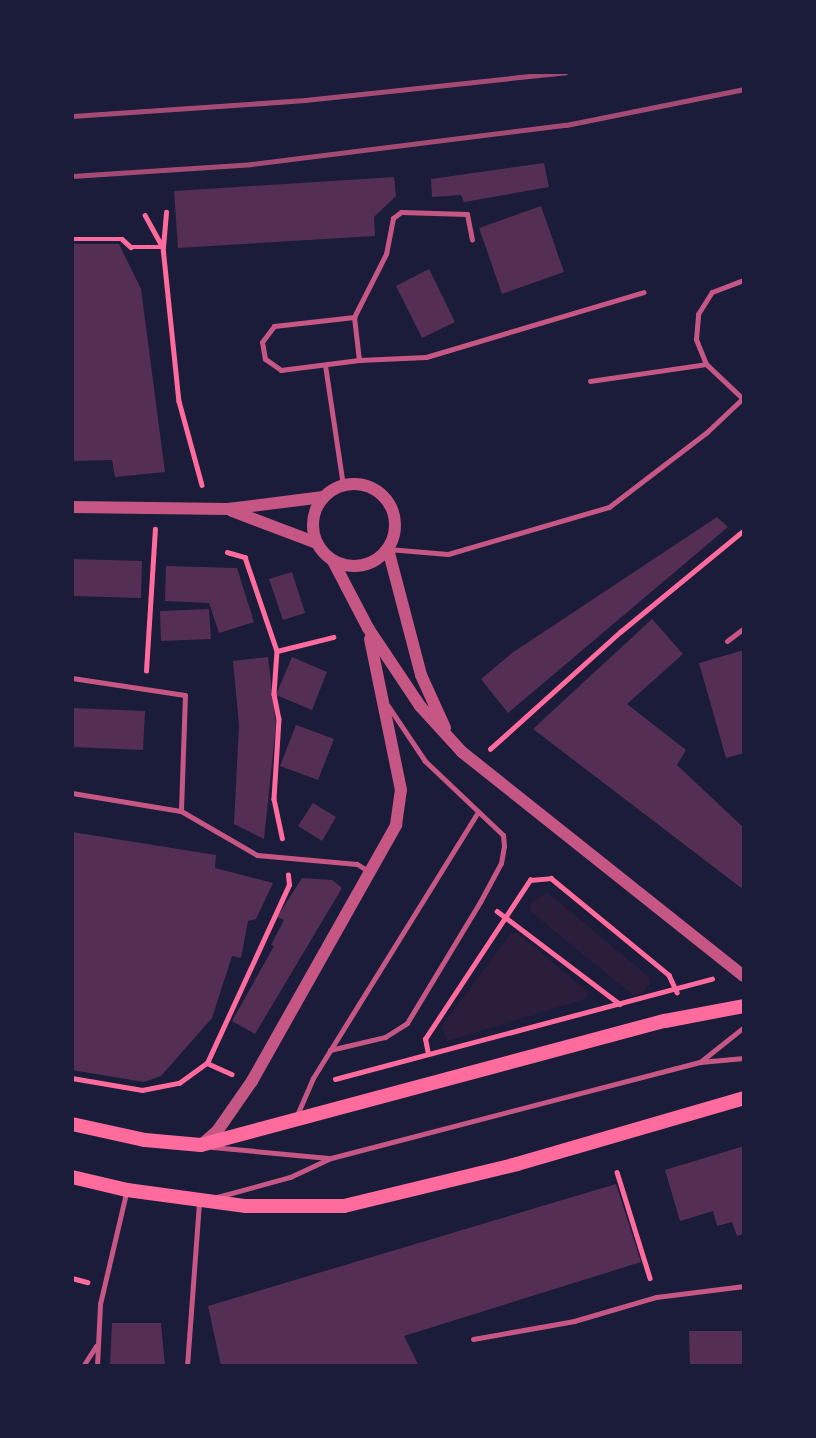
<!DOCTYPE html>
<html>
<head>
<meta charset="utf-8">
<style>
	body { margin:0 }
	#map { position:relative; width:816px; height:1438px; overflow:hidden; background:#1b1b3a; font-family:Lato,sans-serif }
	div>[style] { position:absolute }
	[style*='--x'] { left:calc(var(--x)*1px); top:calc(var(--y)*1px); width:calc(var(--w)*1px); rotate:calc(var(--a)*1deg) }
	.green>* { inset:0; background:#2a1e3b }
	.building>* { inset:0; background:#542f53 }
	.path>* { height:4.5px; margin:-2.25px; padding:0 2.25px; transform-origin:2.25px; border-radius:2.25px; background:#ff6b9d }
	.service>* { height:5px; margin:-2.5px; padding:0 2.5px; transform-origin:2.5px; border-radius:2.5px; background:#c65784 }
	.tertiary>* { height:12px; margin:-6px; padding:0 6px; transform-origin:6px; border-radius:6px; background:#c65784 }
	.tertiary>.ring { margin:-6px; padding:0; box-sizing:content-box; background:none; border:12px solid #c65784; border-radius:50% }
	.secondary>* { height:14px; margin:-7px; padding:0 7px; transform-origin:7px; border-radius:7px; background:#ff6b9d }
	.rail>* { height:5px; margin:-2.5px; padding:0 2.5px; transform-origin:2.5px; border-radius:2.5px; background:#a44b75 }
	span { translate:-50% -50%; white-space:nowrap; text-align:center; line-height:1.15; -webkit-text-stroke:5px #1b1b3a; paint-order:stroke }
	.frame { position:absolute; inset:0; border:74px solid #1b1b3a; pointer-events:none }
</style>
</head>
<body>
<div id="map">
	<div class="green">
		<div style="clip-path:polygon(547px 892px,649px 977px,650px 984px,641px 994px,633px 995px,531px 912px,530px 904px)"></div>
		<div style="clip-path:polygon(511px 933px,518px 933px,589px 993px,585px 999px,448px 1041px,441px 1027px)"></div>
	</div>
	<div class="building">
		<div style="clip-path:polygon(544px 163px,549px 187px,464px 202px,461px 195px,432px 197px,431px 179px)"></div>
		<div style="clip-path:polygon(394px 177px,396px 196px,374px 217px,375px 236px,178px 248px,174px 191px)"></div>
		<div style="clip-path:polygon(541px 206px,564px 272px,502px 294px,479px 228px)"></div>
		<div style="clip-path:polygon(72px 244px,119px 244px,141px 289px,165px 472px,115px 477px,112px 460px,72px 461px)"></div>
		<div style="clip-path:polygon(429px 269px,455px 322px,422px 338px,396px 286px)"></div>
		<div style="clip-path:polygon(717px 517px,728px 527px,508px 713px,481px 679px,512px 653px)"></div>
		<div style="clip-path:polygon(72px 559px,142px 561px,141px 598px,72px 596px)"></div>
		<div style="clip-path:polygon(166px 566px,237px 568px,254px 622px,219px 633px,209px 603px,165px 601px)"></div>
		<div style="clip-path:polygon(292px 572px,305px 613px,283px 620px,269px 579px)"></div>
		<div style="clip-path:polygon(209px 609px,211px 639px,161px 641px,160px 611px)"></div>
		<div style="clip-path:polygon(652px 619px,683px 654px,627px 704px,686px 750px,677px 765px,744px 828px,744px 890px,533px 729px)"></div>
		<div style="clip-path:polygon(744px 650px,744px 753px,726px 758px,699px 663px)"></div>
		<div style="clip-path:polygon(268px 657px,276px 725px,264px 839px,234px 824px,239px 725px,233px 661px)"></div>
		<div style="clip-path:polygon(292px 657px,327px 672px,312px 710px,276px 695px)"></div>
		<div style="clip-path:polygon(72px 708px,145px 711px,143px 750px,72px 747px)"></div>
		<div style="clip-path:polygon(296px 725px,334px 739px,318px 780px,280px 766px)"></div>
		<div style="clip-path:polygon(313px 803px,336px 817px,322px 841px,298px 826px)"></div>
		<div style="clip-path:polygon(72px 832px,216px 855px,215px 868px,273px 883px,256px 919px,248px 921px,241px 958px,232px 956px,212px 1018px,161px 1076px,144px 1082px,72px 1070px)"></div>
		<div style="clip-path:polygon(302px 878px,332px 880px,342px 888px,255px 1034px,232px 1021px,274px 946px,271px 945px,284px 920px,277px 917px)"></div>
		<div style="clip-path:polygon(744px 1146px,744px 1234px,737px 1236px,732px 1222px,717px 1226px,713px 1211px,680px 1221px,665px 1170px)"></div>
		<div style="clip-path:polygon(616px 1184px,641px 1262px,404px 1336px,419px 1366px,221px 1366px,208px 1306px)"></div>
		<div style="clip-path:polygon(112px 1323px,161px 1323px,165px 1366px,110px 1366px)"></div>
		<div style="clip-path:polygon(689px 1331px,744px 1331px,744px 1366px,690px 1366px)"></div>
	</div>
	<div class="path">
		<div style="--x:145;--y:215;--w:37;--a:61"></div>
		<div style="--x:163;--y:247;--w:35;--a:-85"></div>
		<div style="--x:72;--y:239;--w:50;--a:0"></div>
		<div style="--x:122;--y:239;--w:12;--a:42"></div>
		<div style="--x:131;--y:247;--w:32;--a:0"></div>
		<div style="--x:163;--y:247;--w:155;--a:84.1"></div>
		<div style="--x:179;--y:401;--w:87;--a:74.7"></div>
		<div style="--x:227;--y:552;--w:19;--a:16"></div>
		<div style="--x:245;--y:557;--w:99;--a:71.2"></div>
		<div style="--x:277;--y:651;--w:43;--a:94"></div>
		<div style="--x:274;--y:694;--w:25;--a:79"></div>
		<div style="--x:279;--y:719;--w:80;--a:93.6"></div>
		<div style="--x:274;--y:799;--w:40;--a:78"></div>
		<div style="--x:277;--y:651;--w:58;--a:-14"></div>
		<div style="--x:146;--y:671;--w:142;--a:-86.4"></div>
		<div style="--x:490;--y:749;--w:175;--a:-42"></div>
		<div style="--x:620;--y:632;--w:161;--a:-39.4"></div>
		<div style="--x:497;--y:911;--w:154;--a:37.1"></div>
		<div style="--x:428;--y:1054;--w:15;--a:-101"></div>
		<div style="--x:425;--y:1039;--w:191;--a:-56.6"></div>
		<div style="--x:530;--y:880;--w:21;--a:-5"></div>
		<div style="--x:551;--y:878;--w:153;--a:39.4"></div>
		<div style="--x:669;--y:975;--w:19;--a:65"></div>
		<div style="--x:207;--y:1063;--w:27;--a:24"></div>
		<div style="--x:72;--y:1078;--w:71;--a:9.7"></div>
		<div style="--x:142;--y:1090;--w:38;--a:-11"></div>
		<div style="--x:179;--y:1083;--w:34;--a:-36"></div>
		<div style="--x:207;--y:1063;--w:196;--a:-65.3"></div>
		<div style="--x:289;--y:885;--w:10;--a:-96"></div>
		<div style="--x:335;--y:1079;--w:390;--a:-14.9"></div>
		<div style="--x:617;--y:1172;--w:111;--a:72.7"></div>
		<div style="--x:72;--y:1278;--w:16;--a:15"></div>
	</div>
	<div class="service">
		<div style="--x:354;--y:317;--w:43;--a:83.4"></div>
		<div style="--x:359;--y:360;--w:79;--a:172.7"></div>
		<div style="--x:281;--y:370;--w:19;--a:-145"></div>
		<div style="--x:265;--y:359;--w:17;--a:-100"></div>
		<div style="--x:262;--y:342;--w:20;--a:-53"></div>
		<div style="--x:274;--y:326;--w:81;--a:-6.4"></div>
		<div style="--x:354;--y:317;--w:71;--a:-63.1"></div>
		<div style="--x:386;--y:254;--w:37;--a:-79"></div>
		<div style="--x:393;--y:218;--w:10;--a:-37"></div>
		<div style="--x:401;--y:212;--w:66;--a:1.7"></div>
		<div style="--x:467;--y:214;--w:26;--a:79"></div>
		<div style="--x:359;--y:360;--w:67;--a:-2.6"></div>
		<div style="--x:426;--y:357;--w:227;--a:-16.6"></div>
		<div style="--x:325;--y:365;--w:121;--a:81.5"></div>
		<div style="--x:590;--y:381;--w:117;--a:-8.3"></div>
		<div style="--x:742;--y:398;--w:50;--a:-136.6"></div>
		<div style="--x:706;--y:364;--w:27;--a:-112"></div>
		<div style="--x:696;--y:339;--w:25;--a:-85"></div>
		<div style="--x:698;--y:314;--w:26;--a:-58"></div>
		<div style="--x:712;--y:292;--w:34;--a:-21"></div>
		<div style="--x:388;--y:549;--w:60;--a:4.8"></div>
		<div style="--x:448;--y:554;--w:168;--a:-16.3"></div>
		<div style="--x:609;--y:507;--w:123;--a:-37.4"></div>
		<div style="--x:707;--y:432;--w:51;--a:-43.4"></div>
		<div style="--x:727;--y:641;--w:21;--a:-37"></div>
		<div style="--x:72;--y:678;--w:114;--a:8.6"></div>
		<div style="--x:185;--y:695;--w:116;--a:92"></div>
		<div style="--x:72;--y:793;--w:110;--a:9.4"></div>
		<div style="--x:181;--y:811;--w:88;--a:30.1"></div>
		<div style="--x:257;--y:855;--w:100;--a:5.1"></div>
		<div style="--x:357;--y:864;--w:13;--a:32"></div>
		<div style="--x:330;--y:1050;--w:57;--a:-13.3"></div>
		<div style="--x:385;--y:1037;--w:26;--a:-32"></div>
		<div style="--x:407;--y:1023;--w:141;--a:-58.9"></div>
		<div style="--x:480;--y:902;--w:44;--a:-61.7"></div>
		<div style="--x:501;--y:863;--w:17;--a:-80"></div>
		<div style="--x:504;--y:846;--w:11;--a:-95"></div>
		<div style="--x:503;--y:835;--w:108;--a:-136.5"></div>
		<div style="--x:425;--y:761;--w:66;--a:-123.9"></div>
		<div style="--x:700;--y:1062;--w:56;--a:-38.5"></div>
		<div style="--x:297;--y:1115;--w:40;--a:-66.6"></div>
		<div style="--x:313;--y:1078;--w:313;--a:-58.2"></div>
		<div style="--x:212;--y:1147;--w:117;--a:5.4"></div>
		<div style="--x:217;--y:1197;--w:76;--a:-15.3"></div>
		<div style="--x:290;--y:1177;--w:45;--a:-24.9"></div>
		<div style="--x:331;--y:1158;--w:381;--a:-14.6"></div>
		<div style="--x:700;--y:1062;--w:44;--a:-5.2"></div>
		<div style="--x:473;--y:1339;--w:103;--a:-10.1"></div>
		<div style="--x:574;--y:1321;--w:85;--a:-16.3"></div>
		<div style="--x:656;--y:1297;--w:89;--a:-7.1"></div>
		<div style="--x:83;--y:1366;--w:24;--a:-57"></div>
		<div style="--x:97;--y:1366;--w:62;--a:-87.2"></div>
		<div style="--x:100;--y:1304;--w:114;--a:-76.8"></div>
		<div style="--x:187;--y:1366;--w:164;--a:-85.8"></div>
	</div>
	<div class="tertiary">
		<div class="ring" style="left:313px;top:484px;width:70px;height:70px"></div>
		<div style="--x:72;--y:507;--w:156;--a:0.7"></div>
		<div style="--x:228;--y:509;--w:96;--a:-7.2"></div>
		<div style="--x:232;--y:511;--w:91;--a:20.6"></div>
		<div style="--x:388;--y:549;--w:130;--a:75.3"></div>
		<div style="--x:421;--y:675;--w:58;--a:65.6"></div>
		<div style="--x:333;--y:561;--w:76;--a:62.4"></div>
		<div style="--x:368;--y:628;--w:94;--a:56.3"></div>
		<div style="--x:420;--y:706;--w:62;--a:47.6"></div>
		<div style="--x:462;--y:752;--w:360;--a:38.5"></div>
		<div style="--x:201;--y:1145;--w:23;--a:-41"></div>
		<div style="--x:218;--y:1130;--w:60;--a:-55.2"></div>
		<div style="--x:252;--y:1081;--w:294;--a:-60.6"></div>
		<div style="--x:396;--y:825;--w:35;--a:-82"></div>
		<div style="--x:401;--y:790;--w:154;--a:-101.6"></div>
	</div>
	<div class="secondary">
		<div style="--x:72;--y:1124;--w:75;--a:12.4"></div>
		<div style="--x:145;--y:1140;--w:56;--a:5.1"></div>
		<div style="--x:201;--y:1145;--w:480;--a:-15"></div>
		<div style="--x:665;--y:1021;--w:80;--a:-10.8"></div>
		<div style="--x:72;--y:1177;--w:57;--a:13.3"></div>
		<div style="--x:127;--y:1190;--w:120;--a:7.7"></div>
		<div style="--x:246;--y:1206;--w:98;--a:0"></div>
		<div style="--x:344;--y:1206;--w:178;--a:-13.6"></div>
		<div style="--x:517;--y:1164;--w:236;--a:-16.2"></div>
	</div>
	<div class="rail">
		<div style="--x:72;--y:116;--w:234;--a:-3.9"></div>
		<div style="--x:305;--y:100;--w:262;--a:-6.1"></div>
		<div style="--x:72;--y:176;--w:179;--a:-3.8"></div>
		<div style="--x:251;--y:164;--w:317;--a:-7.1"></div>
		<div style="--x:566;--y:125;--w:182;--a:-11.4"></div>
	</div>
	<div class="frame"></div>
</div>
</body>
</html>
